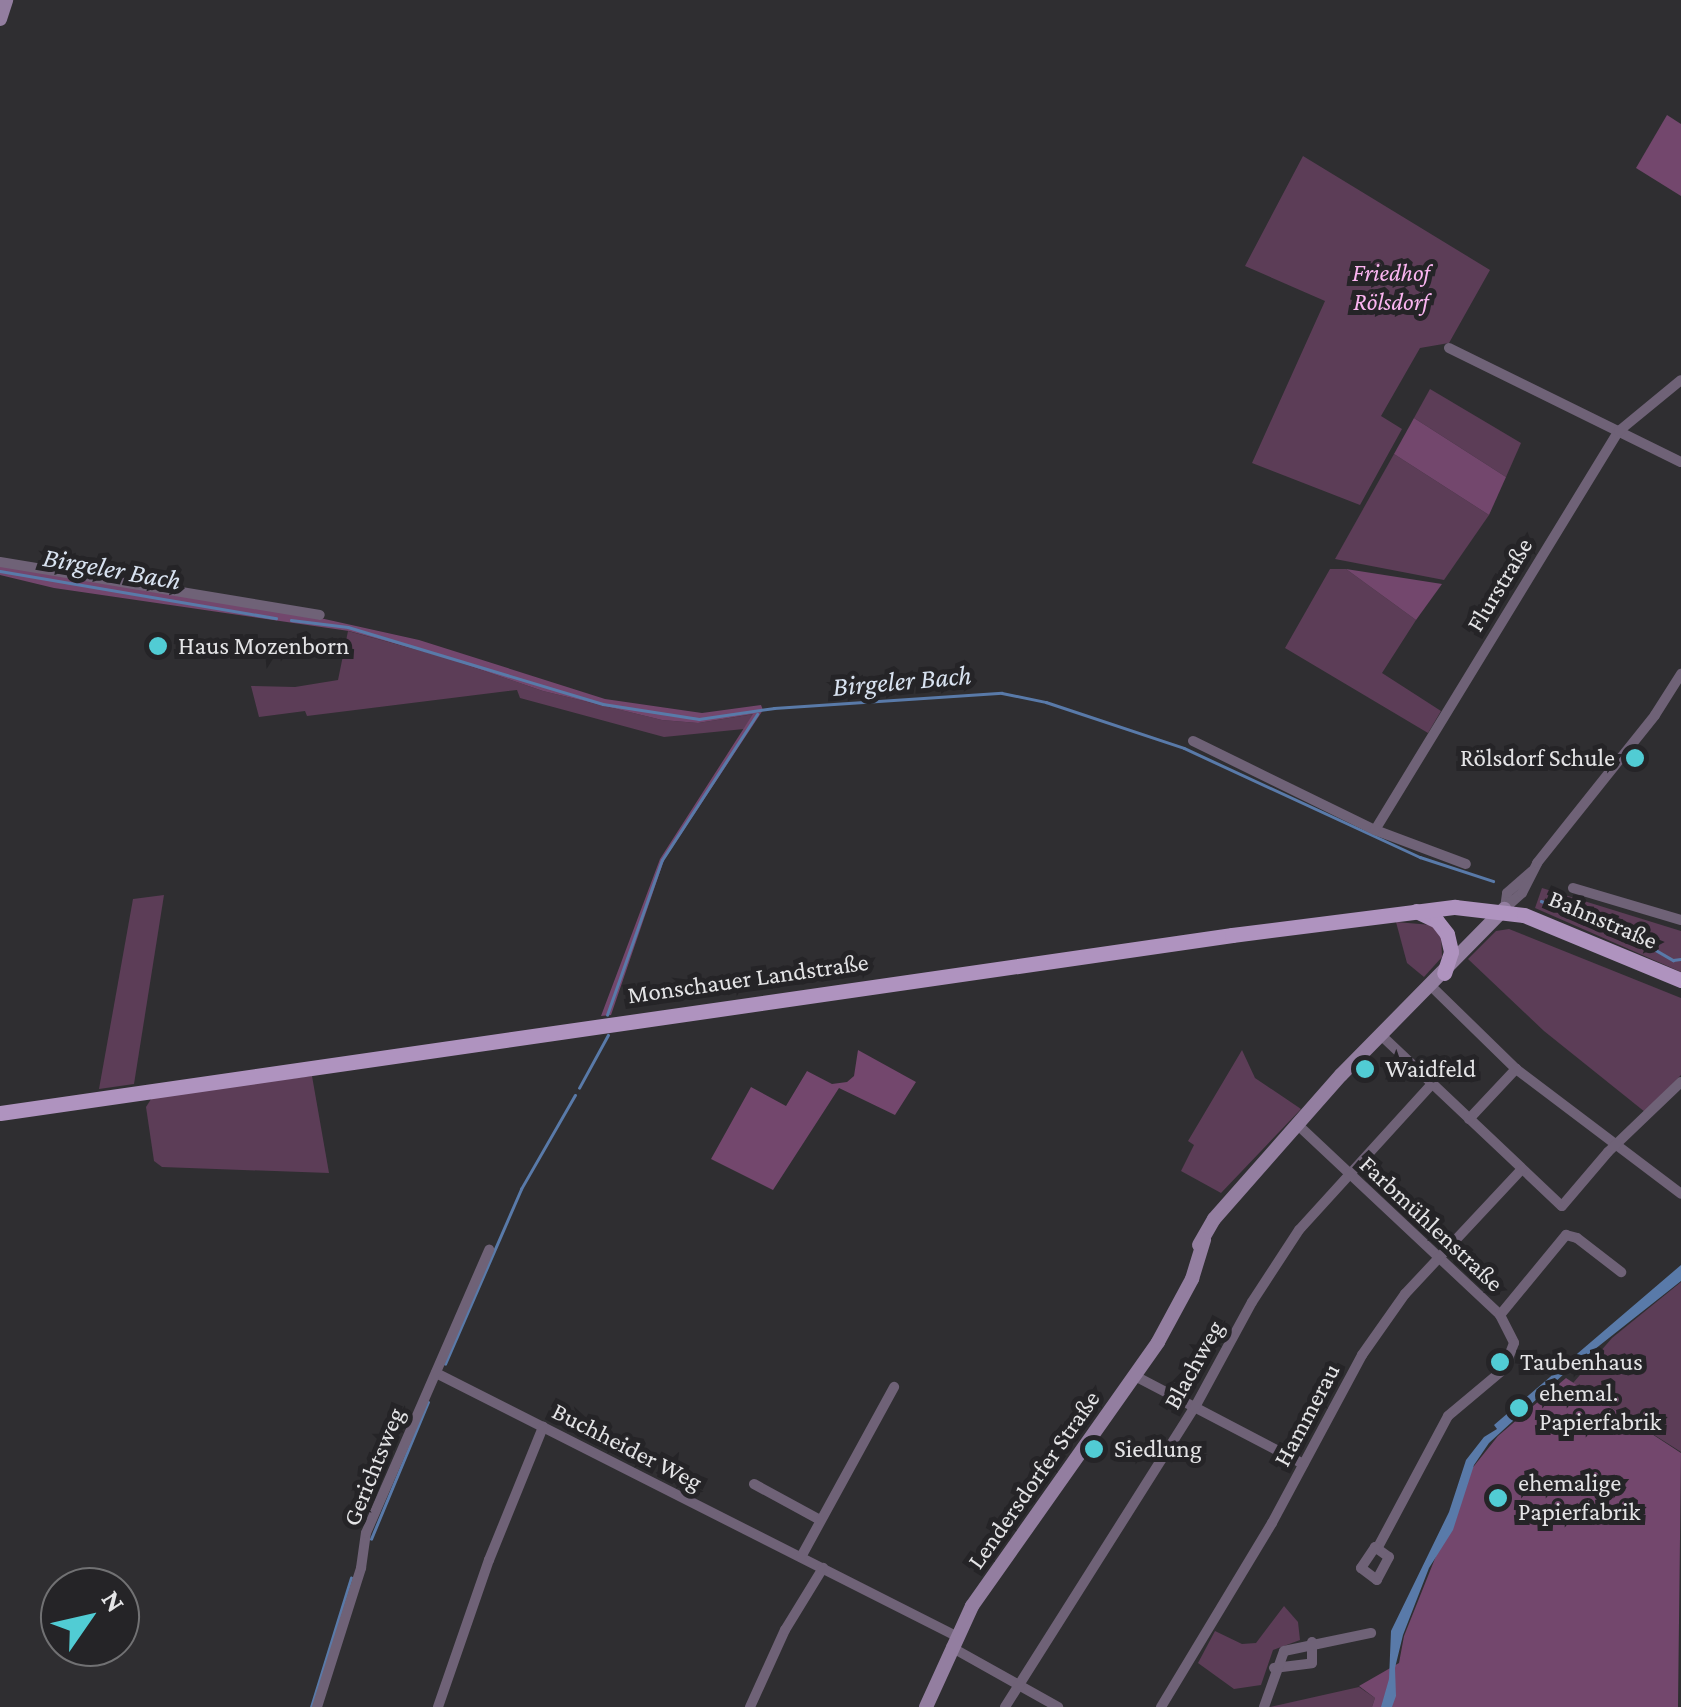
<!DOCTYPE html>
<html>
<head>
<meta charset="utf-8">
<style>
	body { margin:0 }
	#map { position:relative; width:1681px; height:1707px; overflow:hidden; background:#2f2e31; font-family:"Crimson Pro",serif }
	div>[style] { position:absolute }
	[style*='--x'] { left:calc(var(--x)*1px); top:calc(var(--y)*1px); width:calc(var(--w)*1px); rotate:calc(var(--a)*1deg) }
	.green>* { inset:0; background:#5c3d57 }
	.forest>* { inset:0; background:#73476d }
	.water>* { inset:0; background:#597aa9 }
	.stream>* { height:2.5px; margin:-1.25px; padding:0 1.25px; transform-origin:1.25px; border-radius:1.25px; background:#597aa9 }
	.street>* { height:10px; margin:-5px; padding:0 5px; transform-origin:5px; border-radius:5px; background:#6f6277 }
	.secondary>* { height:14px; margin:-7px; padding:0 7px; transform-origin:7px; border-radius:7px; background:#937ea0 }
	.primary>* { height:15px; margin:-7.5px; padding:0 7.5px; transform-origin:7.5px; border-radius:7.5px; background:#af93bf }
	.dots>* { width:28px; height:28px; translate:-50% -50%; box-sizing:border-box; border:5px solid #252427; border-radius:50% }
	span { translate:-50% -50%; white-space:nowrap; text-align:center; line-height:1.15; -webkit-text-stroke:10px #252427; paint-order:stroke }
	.park-label { font-size:25px; color:#fbb5f1; font-style:italic }
	.street-label { font-size:25px; color:#e4e4e6 }
	.poi-label { font-size:25px; color:#e4e4e6 }
	.left { translate:0 -50%; text-align:left }
	.right { translate:-100% -50%; text-align:right }
	.water-label { font-size:28px; color:#d9e3f1; font-style:italic }
	.north { position:absolute; left:40px; top:1567px; width:100px; height:100px; box-sizing:border-box; background:#252427; border:2px solid #717173; border-radius:50%; rotate:56deg; font-size:28px; font-weight:700; line-height:40px; text-align:center; color:#e4e4e6 }
	.north::after { content:''; display:block; margin:auto; width:35px; height:45px; background:#51ccd4; clip-path:polygon(50% 0,100% 100%,50% 72%,0 100%) }
</style>
</head>
<body>
<div id="map">
	<div class="green">
		<div style="clip-path:polygon(1303px 156px,1490px 270px,1449px 343px,1420px 348px,1381px 416px,1402px 429px,1360px 505px,1252px 463px,1325px 301px,1245px 266px)"></div>
		<div style="clip-path:polygon(1430px 389px,1521px 443px,1506px 477px,1414px 418px)"></div>
		<div style="clip-path:polygon(1394px 454px,1489px 515px,1444px 580px,1335px 559px)"></div>
		<div style="clip-path:polygon(1330px 569px,1346px 569px,1416px 620px,1382px 673px,1441px 711px,1428px 733px,1285px 648px)"></div>
		<div style="clip-path:polygon(348px 631px,444px 657px,543px 691px,662px 720px,698px 723px,754px 714px,744px 729px,664px 737px,520px 698px,517px 690px,307px 716px,305px 711px,259px 717px,251px 686px,295px 687px,338px 680px)"></div>
		<div style="clip-path:polygon(1542px 888px,1681px 931px,1681px 972px,1535px 908px)"></div>
		<div style="clip-path:polygon(164px 895px,134px 1084px,99px 1089px,133px 899px)"></div>
		<div style="clip-path:polygon(1396px 922px,1432px 925px,1441px 934px,1442px 957px,1424px 977px,1407px 963px)"></div>
		<div style="clip-path:polygon(1509px 929px,1681px 998px,1681px 1075px,1645px 1112px,1544px 1031px,1468px 959px,1496px 931px)"></div>
		<div style="clip-path:polygon(1242px 1050px,1255px 1078px,1301px 1109px,1221px 1193px,1181px 1171px,1194px 1145px,1188px 1141px)"></div>
		<div style="clip-path:polygon(312px 1076px,329px 1173px,162px 1167px,154px 1161px,146px 1107px,153px 1096px)"></div>
		<div style="clip-path:polygon(1681px 1282px,1681px 1452px,1573px 1383px,1612px 1338px)"></div>
		<div style="clip-path:polygon(1284px 1606px,1298px 1622px,1300px 1640px,1273px 1650px,1261px 1685px,1234px 1689px,1198px 1663px,1215px 1631px,1242px 1644px,1256px 1643px)"></div>
		<div style="clip-path:polygon(1359px 1687px,1375px 1698px,1372px 1707px,1270px 1707px)"></div>
	</div>
	<div class="forest">
		<div style="clip-path:polygon(1667px 115px,1681px 124px,1681px 196px,1636px 168px)"></div>
		<div style="clip-path:polygon(1414px 418px,1506px 477px,1489px 515px,1394px 454px)"></div>
		<div style="clip-path:polygon(0 565px,320px 618px,419px 640px,605px 699px,702px 713px,761px 705px,763px 710px,664px 860px,611px 1015px,601px 1016px,660px 859px,753px 714px,698px 723px,662px 720px,543px 691px,444px 657px,349px 631px,54px 588px,0 575px)"></div>
		<div style="clip-path:polygon(1346px 569px,1442px 584px,1416px 620px)"></div>
		<div style="clip-path:polygon(858px 1050px,916px 1082px,895px 1115px,839px 1088px,773px 1190px,711px 1159px,751px 1087px,786px 1106px,807px 1071px,832px 1084px,847px 1082px,854px 1076px)"></div>
		<div style="clip-path:polygon(1566px 1378px,1681px 1453px,1678px 1707px,1372px 1707px,1375px 1698px,1359px 1686px,1399px 1663px,1404px 1636px,1470px 1471px,1498px 1436px)"></div>
	</div>
	<div class="water">
		<div style="clip-path:polygon(1681px 1265px,1681px 1281px,1566px 1372px,1489px 1443px,1474px 1465px,1453px 1530px,1429px 1568px,1403px 1635px,1395px 1668px,1396px 1696px,1392px 1707px,1381px 1707px,1389px 1679px,1391px 1631px,1449px 1512px,1466px 1460px,1484px 1437px,1497px 1429px,1494px 1425px)"></div>
	</div>
	<div class="stream">
		<div style="--x:0;--y:571;--w:280;--a:9.7"></div>
		<div style="--x:291;--y:620;--w:57;--a:7"></div>
		<div style="--x:348;--y:627;--w:266;--a:16.8"></div>
		<div style="--x:603;--y:704;--w:97;--a:8.9"></div>
		<div style="--x:699;--y:719;--w:76;--a:-8.3"></div>
		<div style="--x:774;--y:708;--w:228;--a:-3.8"></div>
		<div style="--x:1002;--y:693;--w:45;--a:11.6"></div>
		<div style="--x:1046;--y:702;--w:145;--a:18.4"></div>
		<div style="--x:1184;--y:748;--w:260;--a:24.8"></div>
		<div style="--x:1420;--y:857;--w:77;--a:18.2"></div>
		<div style="--x:1541;--y:901;--w:35;--a:20"></div>
		<div style="--x:1574;--y:913;--w:29;--a:34"></div>
		<div style="--x:1598;--y:929;--w:33;--a:11"></div>
		<div style="--x:1630;--y:935;--w:50;--a:30.2"></div>
		<div style="--x:1673;--y:960;--w:8;--a:-7"></div>
		<div style="--x:607;--y:1015;--w:164;--a:-70.5"></div>
		<div style="--x:662;--y:860;--w:174;--a:-56.9"></div>
		<div style="--x:579;--y:1088;--w:60;--a:-61.3"></div>
		<div style="--x:445;--y:1364;--w:191;--a:-66.5"></div>
		<div style="--x:521;--y:1189;--w:108;--a:-60.1"></div>
		<div style="--x:371;--y:1539;--w:148;--a:-67.4"></div>
		<div style="--x:311;--y:1707;--w:135;--a:-72.8"></div>
	</div>
	<div class="street">
		<div style="--x:1449;--y:348;--w:258;--a:26.2"></div>
		<div style="--x:0;--y:562;--w:324;--a:9.4"></div>
		<div style="--x:1193;--y:741;--w:203;--a:26.1"></div>
		<div style="--x:1375;--y:830;--w:97;--a:20.5"></div>
		<div style="--x:1375;--y:830;--w:468;--a:-58.6"></div>
		<div style="--x:1619;--y:431;--w:80;--a:-39.4"></div>
		<div style="--x:1573;--y:888;--w:113;--a:16.5"></div>
		<div style="--x:1505;--y:908;--w:15;--a:-82"></div>
		<div style="--x:1507;--y:893;--w:33;--a:-41"></div>
		<div style="--x:1504;--y:909;--w:24;--a:-42"></div>
		<div style="--x:1522;--y:893;--w:34;--a:-63"></div>
		<div style="--x:1537;--y:863;--w:189;--a:-51.4"></div>
		<div style="--x:1655;--y:715;--w:49;--a:-57.6"></div>
		<div style="--x:1431;--y:986;--w:119;--a:44.3"></div>
		<div style="--x:1516;--y:1069;--w:207;--a:37.1"></div>
		<div style="--x:1383;--y:1037;--w:246;--a:43.4"></div>
		<div style="--x:1562;--y:1206;--w:71;--a:-49.6"></div>
		<div style="--x:1608;--y:1152;--w:101;--a:-43.8"></div>
		<div style="--x:1469;--y:1119;--w:69;--a:-46.8"></div>
		<div style="--x:1299;--y:1126;--w:276;--a:43.2"></div>
		<div style="--x:1500;--y:1315;--w:31;--a:63"></div>
		<div style="--x:1514;--y:1343;--w:28;--a:111"></div>
		<div style="--x:1504;--y:1369;--w:73;--a:140"></div>
		<div style="--x:1448;--y:1416;--w:151;--a:118.1"></div>
		<div style="--x:1500;--y:1315;--w:104;--a:-50.5"></div>
		<div style="--x:1566;--y:1235;--w:11;--a:15"></div>
		<div style="--x:1577;--y:1238;--w:56;--a:37.7"></div>
		<div style="--x:436;--y:1373;--w:583;--a:26.83"></div>
		<div style="--x:1135;--y:1376;--w:190;--a:27.6"></div>
		<div style="--x:754;--y:1484;--w:75;--a:28.6"></div>
		<div style="--x:1375;--y:1547;--w:17;--a:36"></div>
		<div style="--x:1389;--y:1557;--w:26;--a:118"></div>
		<div style="--x:1377;--y:1580;--w:20;--a:-143"></div>
		<div style="--x:1361;--y:1568;--w:25;--a:-56"></div>
		<div style="--x:801;--y:1557;--w:194;--a:-61.3"></div>
		<div style="--x:951;--y:1647;--w:123;--a:29.3"></div>
		<div style="--x:1274;--y:1668;--w:38;--a:-7"></div>
		<div style="--x:1312;--y:1663;--w:21;--a:-90"></div>
		<div style="--x:317;--y:1707;--w:146;--a:-72.4"></div>
		<div style="--x:361;--y:1568;--w:35;--a:-82"></div>
		<div style="--x:366;--y:1533;--w:309;--a:-66.5"></div>
		<div style="--x:438;--y:1707;--w:156;--a:-70.9"></div>
		<div style="--x:489;--y:1560;--w:144;--a:-67.9"></div>
		<div style="--x:750;--y:1707;--w:85;--a:-65.6"></div>
		<div style="--x:785;--y:1630;--w:73;--a:-58.5"></div>
		<div style="--x:1005;--y:1707;--w:355;--a:-57.7"></div>
		<div style="--x:1195;--y:1407;--w:119;--a:-61.5"></div>
		<div style="--x:1252;--y:1302;--w:86;--a:-56.9"></div>
		<div style="--x:1299;--y:1230;--w:197;--a:-47.7"></div>
		<div style="--x:1161;--y:1707;--w:215;--a:-58.9"></div>
		<div style="--x:1272;--y:1523;--w:191;--a:-61.8"></div>
		<div style="--x:1362;--y:1355;--w:75;--a:-54.8"></div>
		<div style="--x:1405;--y:1294;--w:171;--a:-46.9"></div>
		<div style="--x:1264;--y:1707;--w:59;--a:-70.3"></div>
		<div style="--x:1284;--y:1651;--w:89;--a:-11.7"></div>
	</div>
	<div class="secondary">
		<div style="--x:0;--y:19;--w:20;--a:-72"></div>
		<div style="--x:1199;--y:1245;--w:30;--a:-60"></div>
		<div style="--x:1214;--y:1219;--w:192;--a:-48.6"></div>
		<div style="--x:1341;--y:1075;--w:233;--a:-45.5"></div>
		<div style="--x:926;--y:1707;--w:111;--a:-65.5"></div>
		<div style="--x:972;--y:1606;--w:323;--a:-54.8"></div>
		<div style="--x:1158;--y:1342;--w:72;--a:-61.6"></div>
		<div style="--x:1192;--y:1279;--w:41;--a:-72.9"></div>
	</div>
	<div class="primary">
		<div style="--x:1416;--y:911;--w:23;--a:25"></div>
		<div style="--x:1437;--y:921;--w:16;--a:52"></div>
		<div style="--x:1447;--y:934;--w:18;--a:77"></div>
		<div style="--x:1451;--y:952;--w:22;--a:108"></div>
		<div style="--x:0;--y:1113;--w:1245;--a:-8.22"></div>
		<div style="--x:1232;--y:935;--w:225;--a:-7.2"></div>
		<div style="--x:1455;--y:907;--w:69;--a:6.6"></div>
		<div style="--x:1524;--y:915;--w:170;--a:22.5"></div>
	</div>
	<div class="dots">
		<div style="left:158px;top:646px;background:#51ccd4"></div>
		<div style="left:1635px;top:758px;background:#51ccd4"></div>
		<div style="left:1365px;top:1069px;background:#51ccd4"></div>
		<div style="left:1500px;top:1362px;background:#51ccd4"></div>
		<div style="left:1519px;top:1408px;background:#51ccd4"></div>
		<div style="left:1094px;top:1449px;background:#51ccd4"></div>
		<div style="left:1498px;top:1498px;background:#51ccd4"></div>
	</div>
	<div class="park-label">
		<span style="left:1391px;top:288px">Friedhof<br>Rölsdorf</span>
	</div>
	<div class="street-label">
		<span style="left:1500px;top:585px;rotate:-59deg">Flurstraße</span>
		<span style="left:1603px;top:920px;rotate:23deg">Bahnstraße</span>
		<span style="left:748px;top:979px;rotate:-8deg">Monschauer Landstraße</span>
		<span style="left:1431px;top:1224px;rotate:43deg">Farbmühlenstraße</span>
		<span style="left:1194px;top:1365px;rotate:-61deg">Blachweg</span>
		<span style="left:1307px;top:1415px;rotate:-62deg">Hammerau</span>
		<span style="left:627px;top:1447px;rotate:27deg">Buchheider Weg</span>
		<span style="left:374px;top:1467px;rotate:-68deg">Gerichtsweg</span>
		<span style="left:1034px;top:1480px;rotate:-55deg">Lendersdorfer Straße</span>
	</div>
	<div class="poi-label">
		<span class="left" style="left:178px;top:646px">Haus Mozenborn</span>
		<span class="right" style="left:1615px;top:758px">Rölsdorf Schule</span>
		<span class="left" style="left:1385px;top:1069px">Waidfeld</span>
		<span class="left" style="left:1520px;top:1362px">Taubenhaus</span>
		<span class="left" style="left:1539px;top:1408px">ehemal.<br>Papierfabrik</span>
		<span class="left" style="left:1114px;top:1449px">Siedlung</span>
		<span class="left" style="left:1518px;top:1498px">ehemalige<br>Papierfabrik</span>
	</div>
	<div class="water-label">
		<span style="left:112px;top:569px;rotate:10deg">Birgeler Bach</span>
		<span style="left:902px;top:681px;rotate:-5deg">Birgeler Bach</span>
	</div>
	<div class="north">N</div>
</div>
</body>
</html>
